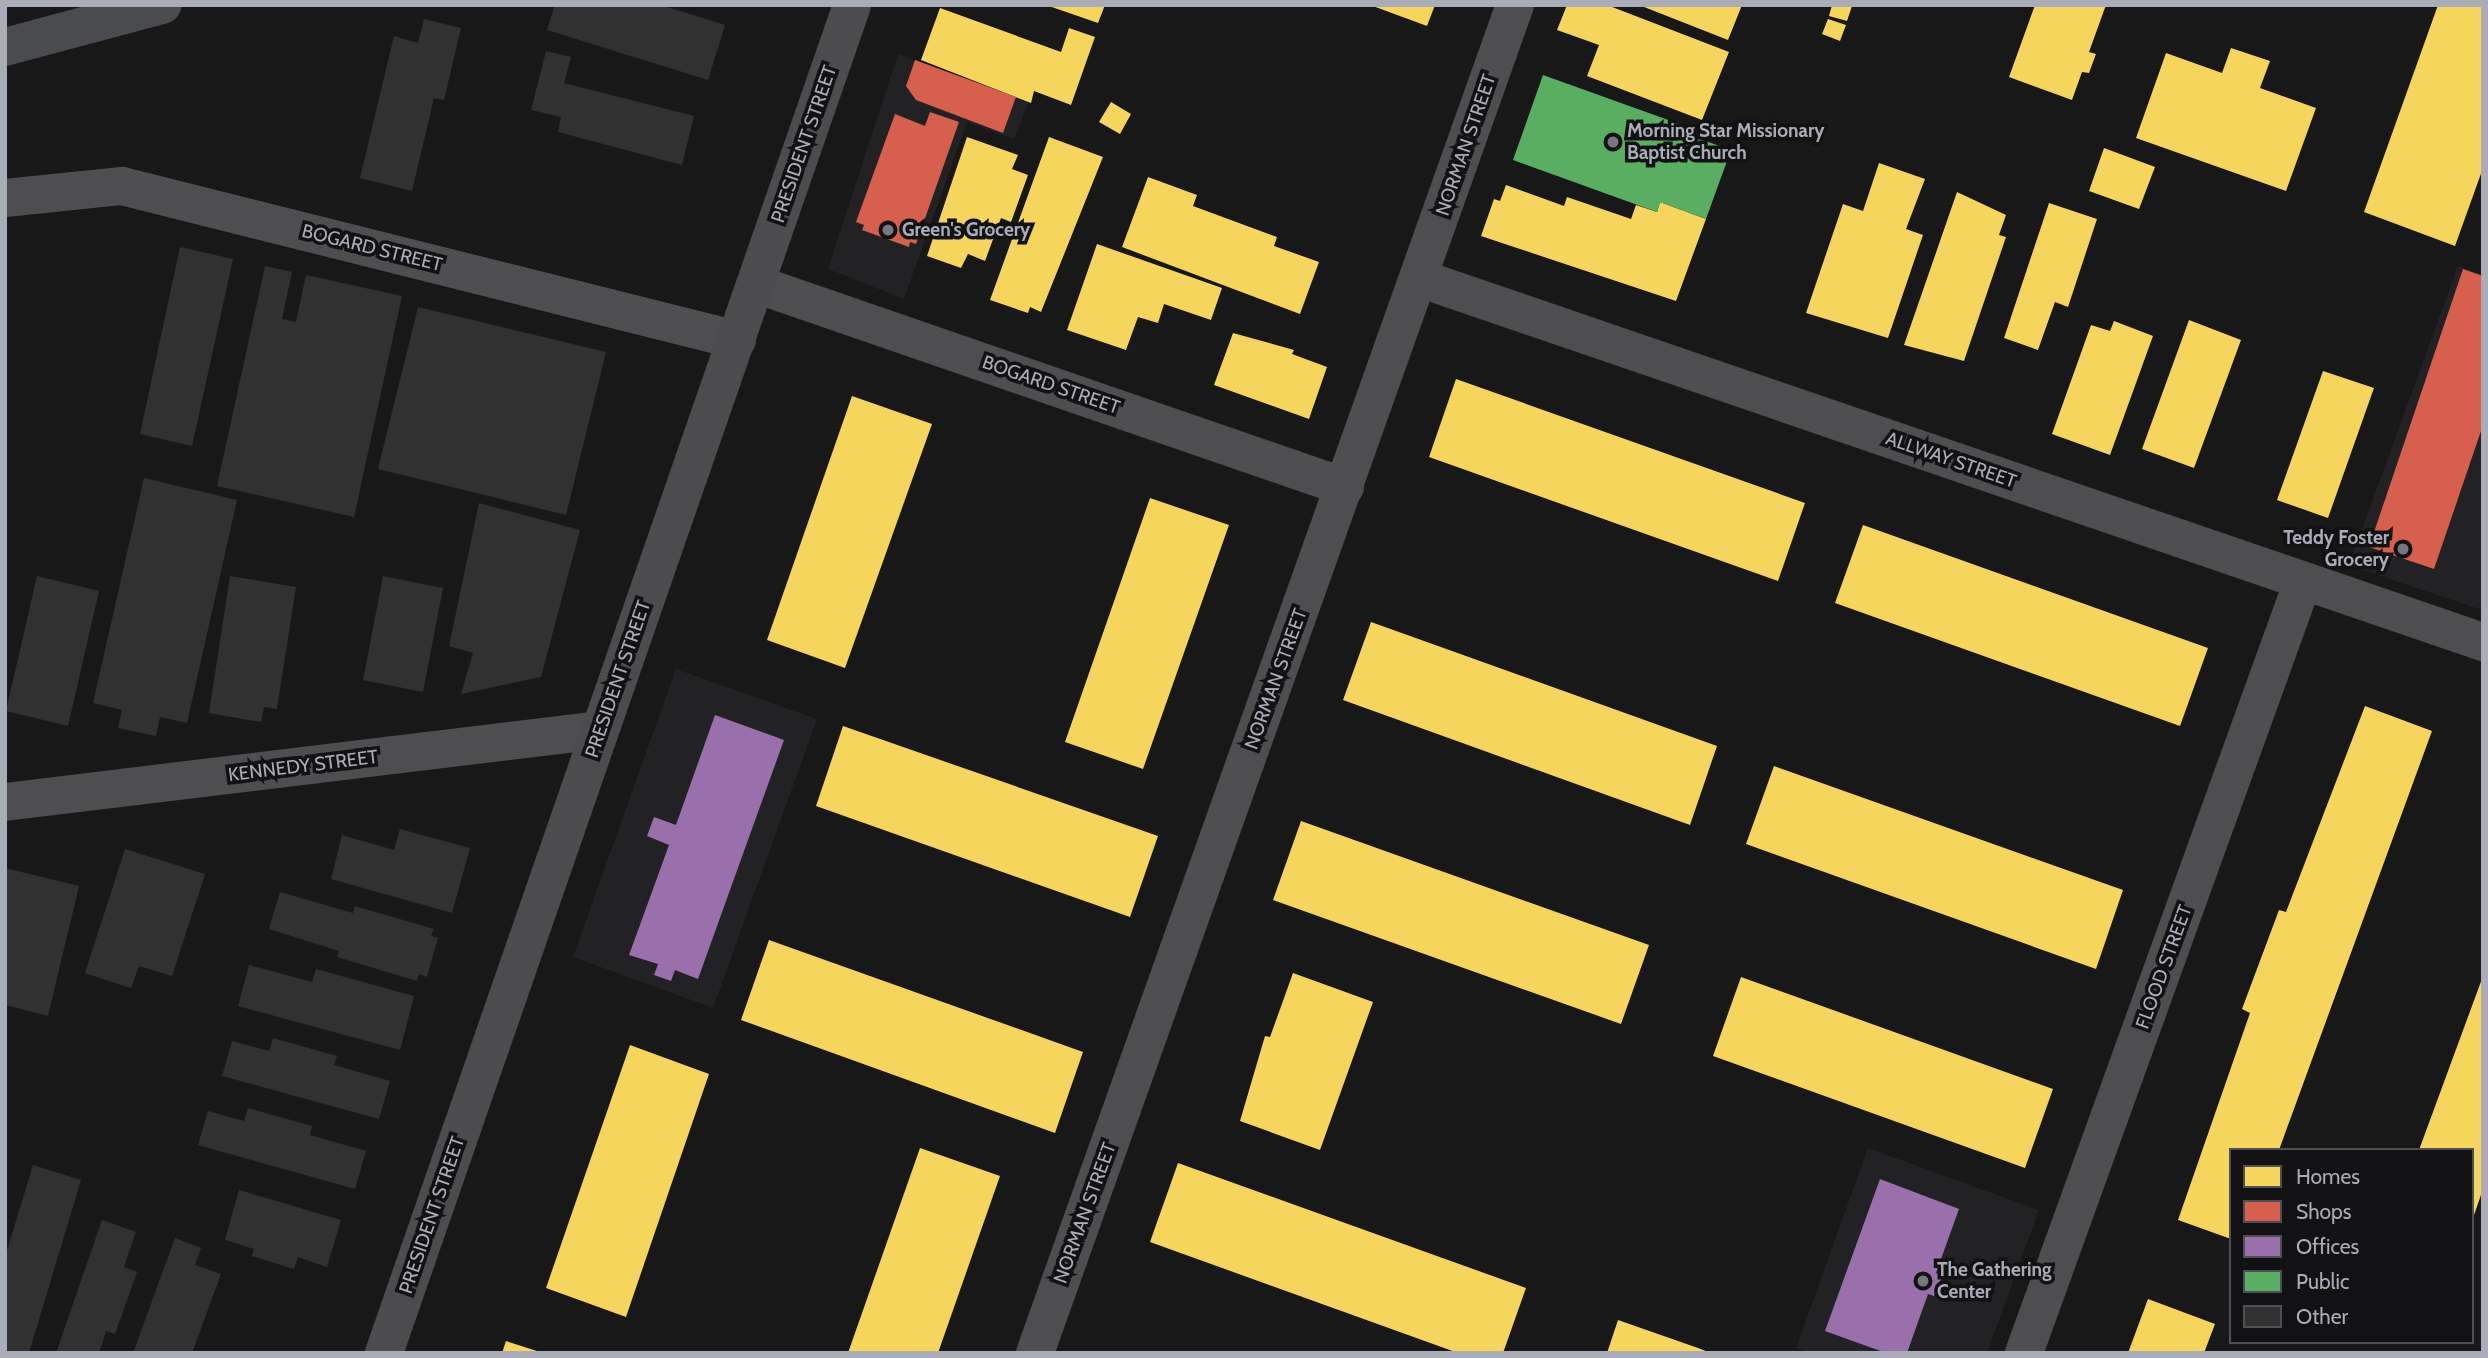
<!DOCTYPE html>
<html>
<head>
<meta charset="utf-8">
<style>
	body { margin:0 }
	#map { position:relative; width:2488px; height:1358px; overflow:hidden; background:#181818; font-family:Cabin,sans-serif }
	div>[style] { position:absolute }
	[style*='--x'] { left:calc(var(--x)*1px); top:calc(var(--y)*1px); width:calc(var(--w)*1px); rotate:calc(var(--a)*1deg) }
	.built>* { inset:0; background:#222224 }
	.homes>* { inset:0; background:#f6d55c }
	.shops>* { inset:0; background:#d6604d }
	.offices>* { inset:0; background:#9970ab }
	.public>* { inset:0; background:#5aae61 }
	.building>* { inset:0; background:#313132 }
	.street>* { height:38px; margin:-19px; padding:0 19px; transform-origin:19px; border-radius:19px; background:#4e4e51 }
	.secondary>* { height:38px; margin:-19px; padding:0 19px; transform-origin:19px; border-radius:19px; background:#4c4c4f }
	.highway>* { height:38px; margin:-19px; padding:0 19px; transform-origin:19px; border-radius:19px; background:#4a4b4e }
	.dots>* { width:19px; height:19px; translate:-50% -50%; box-sizing:border-box; border:4px solid #121214; border-radius:50% }
	span { translate:-50% -50%; white-space:nowrap; text-align:center; line-height:1.15; -webkit-text-stroke:7px #121214; paint-order:stroke }
	.poi-label { font-size:19px; color:#aaacb7; font-weight:700 }
	.left { translate:0 -50%; text-align:left }
	.right { translate:-100% -50%; text-align:right }
	.street-label { font-size:19px; color:#aaacb7 }
	.frame { position:absolute; inset:0; border:7px solid #aaacb7; pointer-events:none }
	.legend { position:absolute; left:2229px; top:1148px; width:245px; height:196px; box-sizing:border-box; background:#121214; border:2px solid #4f5055; margin:0; padding:9px 12px; list-style:none; font-size:21px; color:#aaacb7 }
	.legend li { display:flex; align-items:center; gap:14px; height:35px }
	.legend b { width:35px; border:2px solid #4f5055 }
</style>
</head>
<body>
<div id="map">
	<div class="built">
		<div style="clip-path:polygon(898px 54px,1028px 103px,1014px 139px,967px 122px,904px 299px,828px 269px)"></div>
		<div style="clip-path:polygon(2458px 266px,2483px 275px,2482px 610px,2349px 565px)"></div>
		<div style="clip-path:polygon(676px 669px,817px 719px,713px 1008px,573px 957px)"></div>
		<div style="clip-path:polygon(1868px 1148px,2039px 1210px,1987px 1353px,1811px 1353px,1796px 1348px)"></div>
	</div>
	<div class="homes">
		<div style="clip-path:polygon(1046px 5px,1105px 5px,1098px 23px)"></div>
		<div style="clip-path:polygon(1370px 5px,1435px 5px,1427px 26px)"></div>
		<div style="clip-path:polygon(1567px 5px,1607px 5px,1729px 52px,1702px 120px,1587px 76px,1599px 45px,1557px 30px)"></div>
		<div style="clip-path:polygon(1639px 5px,1742px 5px,1728px 40px)"></div>
		<div style="clip-path:polygon(1832px 5px,1852px 6px,1847px 21px,1829px 16px)"></div>
		<div style="clip-path:polygon(2035px 5px,2106px 5px,2089px 52px,2096px 54px,2089px 73px,2082px 72px,2072px 100px,2009px 77px)"></div>
		<div style="clip-path:polygon(2438px 5px,2483px 5px,2483px 168px,2455px 246px,2364px 212px)"></div>
		<div style="clip-path:polygon(940px 8px,1061px 52px,1069px 28px,1095px 37px,1071px 105px,1034px 91px,1031px 103px,921px 60px)"></div>
		<div style="clip-path:polygon(1828px 19px,1846px 25px,1840px 41px,1822px 34px)"></div>
		<div style="clip-path:polygon(2231px 48px,2270px 61px,2260px 88px,2316px 108px,2286px 191px,2136px 138px,2166px 53px,2222px 73px)"></div>
		<div style="clip-path:polygon(1111px 102px,1131px 114px,1120px 134px,1099px 122px)"></div>
		<div style="clip-path:polygon(967px 137px,1018px 155px,1012px 169px,1028px 175px,1011px 222px,1001px 218px,985px 261px,968px 254px,961px 268px,927px 256px)"></div>
		<div style="clip-path:polygon(1049px 137px,1103px 157px,1041px 312px,1030px 307px,1028px 313px,990px 300px)"></div>
		<div style="clip-path:polygon(2104px 148px,2155px 167px,2139px 209px,2089px 191px)"></div>
		<div style="clip-path:polygon(1879px 163px,1925px 179px,1906px 229px,1923px 235px,1888px 338px,1806px 313px,1843px 204px,1863px 211px)"></div>
		<div style="clip-path:polygon(1148px 177px,1197px 195px,1193px 206px,1277px 237px,1274px 246px,1319px 262px,1300px 314px,1122px 247px)"></div>
		<div style="clip-path:polygon(1506px 185px,1564px 206px,1567px 197px,1631px 219px,1636px 205px,1657px 212px,1660px 202px,1706px 219px,1676px 301px,1481px 236px,1494px 199px,1500px 201px)"></div>
		<div style="clip-path:polygon(1957px 192px,2006px 215px,1999px 235px,2006px 237px,1964px 361px,1904px 345px)"></div>
		<div style="clip-path:polygon(2049px 203px,2097px 219px,2068px 307px,2055px 302px,2038px 350px,2004px 338px)"></div>
		<div style="clip-path:polygon(1097px 244px,1222px 288px,1211px 320px,1164px 304px,1158px 323px,1138px 317px,1126px 350px,1067px 330px)"></div>
		<div style="clip-path:polygon(2189px 320px,2241px 340px,2194px 468px,2142px 449px)"></div>
		<div style="clip-path:polygon(2114px 321px,2153px 336px,2110px 455px,2052px 434px,2091px 325px,2110px 331px)"></div>
		<div style="clip-path:polygon(1233px 333px,1294px 350px,1292px 354px,1327px 367px,1309px 419px,1214px 385px)"></div>
		<div style="clip-path:polygon(2323px 371px,2374px 388px,2328px 518px,2277px 500px)"></div>
		<div style="clip-path:polygon(1456px 379px,1805px 503px,1778px 581px,1429px 457px)"></div>
		<div style="clip-path:polygon(852px 396px,932px 424px,845px 668px,767px 640px)"></div>
		<div style="clip-path:polygon(1150px 498px,1229px 525px,1143px 769px,1065px 742px)"></div>
		<div style="clip-path:polygon(1863px 525px,2208px 648px,2180px 726px,1835px 603px)"></div>
		<div style="clip-path:polygon(1371px 622px,1717px 746px,1690px 825px,1343px 700px)"></div>
		<div style="clip-path:polygon(2365px 706px,2432px 731px,2279px 1150px,2231px 1150px,2231px 1239px,2178px 1220px,2250px 1013px,2242px 1009px,2279px 910px,2286px 912px)"></div>
		<div style="clip-path:polygon(843px 726px,1158px 836px,1130px 917px,816px 806px)"></div>
		<div style="clip-path:polygon(1774px 766px,2123px 890px,2096px 969px,1746px 844px)"></div>
		<div style="clip-path:polygon(1301px 821px,1649px 945px,1621px 1024px,1273px 900px)"></div>
		<div style="clip-path:polygon(769px 940px,1083px 1052px,1055px 1133px,741px 1020px)"></div>
		<div style="clip-path:polygon(1293px 973px,1373px 1002px,1320px 1150px,1240px 1121px,1265px 1036px,1270px 1037px)"></div>
		<div style="clip-path:polygon(2483px 976px,2483px 1189px,2473px 1218px,2472px 1150px,2419px 1150px)"></div>
		<div style="clip-path:polygon(1741px 977px,2053px 1089px,2025px 1168px,1713px 1056px)"></div>
		<div style="clip-path:polygon(630px 1045px,709px 1074px,626px 1317px,546px 1288px)"></div>
		<div style="clip-path:polygon(920px 1148px,1000px 1176px,938px 1353px,848px 1353px)"></div>
		<div style="clip-path:polygon(1178px 1163px,1526px 1288px,1503px 1353px,1458px 1353px,1150px 1242px)"></div>
		<div style="clip-path:polygon(2148px 1299px,2215px 1324px,2204px 1353px,2128px 1353px)"></div>
		<div style="clip-path:polygon(1618px 1320px,1698px 1348px,1711px 1353px,1607px 1353px)"></div>
		<div style="clip-path:polygon(506px 1341px,540px 1352px,539px 1353px,502px 1353px)"></div>
	</div>
	<div class="shops">
		<div style="clip-path:polygon(915px 60px,1016px 97px,1003px 133px,916px 100px,906px 86px)"></div>
		<div style="clip-path:polygon(930px 112px,959px 122px,916px 244px,910px 242px,909px 247px,862px 230px,864px 225px,856px 222px,895px 114px,925px 126px)"></div>
		<div style="clip-path:polygon(2463px 269px,2483px 276px,2483px 425px,2434px 569px,2369px 547px)"></div>
	</div>
	<div class="offices">
		<div style="clip-path:polygon(715px 715px,784px 740px,698px 979px,675px 970px,671px 981px,654px 975px,658px 964px,629px 955px,669px 845px,647px 836px,654px 817px,676px 825px)"></div>
		<div style="clip-path:polygon(1880px 1179px,1959px 1209px,1936px 1273px,1942px 1276px,1934px 1296px,1928px 1294px,1907px 1353px,1886px 1353px,1825px 1331px)"></div>
	</div>
	<div class="public">
		<div style="clip-path:polygon(1543px 75px,1685px 126px,1683px 133px,1731px 150px,1706px 219px,1660px 202px,1657px 212px,1513px 160px)"></div>
	</div>
	<div class="building">
		<div style="clip-path:polygon(555px 5px,661px 5px,725px 25px,708px 80px,547px 30px)"></div>
		<div style="clip-path:polygon(424px 19px,461px 28px,444px 100px,434px 98px,412px 191px,360px 178px,394px 36px,418px 43px)"></div>
		<div style="clip-path:polygon(546px 51px,571px 57px,564px 83px,694px 116px,682px 165px,558px 132px,561px 117px,531px 110px)"></div>
		<div style="clip-path:polygon(180px 247px,233px 259px,192px 446px,140px 434px)"></div>
		<div style="clip-path:polygon(265px 266px,292px 272px,282px 319px,296px 322px,306px 275px,402px 296px,354px 517px,217px 486px)"></div>
		<div style="clip-path:polygon(418px 307px,606px 352px,566px 515px,378px 469px)"></div>
		<div style="clip-path:polygon(144px 478px,237px 500px,187px 723px,160px 717px,156px 736px,118px 728px,122px 710px,93px 703px)"></div>
		<div style="clip-path:polygon(479px 503px,580px 530px,541px 677px,461px 694px,473px 653px,449px 646px)"></div>
		<div style="clip-path:polygon(37px 576px,99px 591px,68px 726px,6px 711px)"></div>
		<div style="clip-path:polygon(230px 576px,296px 587px,277px 709px,264px 707px,261px 722px,209px 713px)"></div>
		<div style="clip-path:polygon(383px 576px,443px 588px,423px 692px,363px 680px)"></div>
		<div style="clip-path:polygon(400px 829px,470px 848px,452px 913px,331px 879px,342px 835px,394px 850px)"></div>
		<div style="clip-path:polygon(125px 849px,205px 874px,172px 976px,139px 966px,131px 988px,85px 973px)"></div>
		<div style="clip-path:polygon(5px 868px,79px 886px,48px 1016px,5px 1005px)"></div>
		<div style="clip-path:polygon(280px 892px,353px 913px,355px 906px,434px 929px,431px 936px,438px 938px,427px 977px,419px 974px,417px 981px,337px 957px,339px 951px,269px 929px)"></div>
		<div style="clip-path:polygon(249px 965px,312px 982px,316px 969px,414px 996px,400px 1050px,238px 1006px)"></div>
		<div style="clip-path:polygon(273px 1038px,337px 1056px,334px 1065px,390px 1081px,379px 1119px,222px 1076px,232px 1041px,269px 1051px)"></div>
		<div style="clip-path:polygon(248px 1108px,312px 1126px,310px 1135px,366px 1151px,355px 1189px,198px 1145px,208px 1111px,244px 1121px)"></div>
		<div style="clip-path:polygon(33px 1165px,81px 1180px,29px 1353px,5px 1353px,5px 1257px)"></div>
		<div style="clip-path:polygon(239px 1190px,341px 1220px,327px 1267px,298px 1257px,294px 1269px,252px 1256px,254px 1249px,225px 1240px)"></div>
		<div style="clip-path:polygon(102px 1220px,136px 1232px,124px 1267px,137px 1272px,115px 1334px,106px 1331px,99px 1353px,56px 1353px)"></div>
		<div style="clip-path:polygon(175px 1238px,201px 1248px,195px 1265px,221px 1274px,192px 1353px,133px 1353px)"></div>
	</div>
	<div class="street">
		<div style="--x:5;--y:198;--w:118;--a:-5.9"></div>
		<div style="--x:122;--y:186;--w:634;--a:14.06"></div>
		<div style="--x:1419;--y:278;--w:1125;--a:18.89"></div>
		<div style="--x:756;--y:284;--w:623;--a:19.02"></div>
		<div style="--x:5;--y:802;--w:599;--a:-6.9"></div>
		<div style="--x:1035;--y:1353;--w:1431;--a:-70.4"></div>
		<div style="--x:2024;--y:1353;--w:821;--a:-70.13"></div>
	</div>
	<div class="secondary">
		<div style="--x:384;--y:1353;--w:1427;--a:-70.85"></div>
	</div>
	<div class="highway">
		<div style="--x:5;--y:47;--w:163;--a:-15"></div>
	</div>
	<div class="dots">
		<div style="left:1613px;top:142px;background:#77787f"></div>
		<div style="left:888px;top:230px;background:#77787f"></div>
		<div style="left:2403px;top:549px;background:#77787f"></div>
		<div style="left:1923px;top:1281px;background:#77787f"></div>
	</div>
	<div class="poi-label">
		<span class="left" style="left:1627px;top:142px">Morning Star Missionary<br>Baptist Church</span>
		<span class="left" style="left:902px;top:230px">Green's Grocery</span>
		<span class="right" style="left:2389px;top:549px">Teddy Foster<br>Grocery</span>
		<span class="left" style="left:1937px;top:1281px">The Gathering<br>Center</span>
	</div>
	<div class="street-label">
		<span style="left:804px;top:144px;rotate:-71deg">PRESIDENT STREET</span>
		<span style="left:1466px;top:145px;rotate:-71deg">NORMAN STREET</span>
		<span style="left:372px;top:248px;rotate:14deg">BOGARD STREET</span>
		<span style="left:1051px;top:385px;rotate:19deg">BOGARD STREET</span>
		<span style="left:1951px;top:460px;rotate:19deg">ALLWAY STREET</span>
		<span style="left:618px;top:679px;rotate:-71deg">PRESIDENT STREET</span>
		<span style="left:1276px;top:679px;rotate:-70deg">NORMAN STREET</span>
		<span style="left:303px;top:766px;rotate:-7deg">KENNEDY STREET</span>
		<span style="left:2164px;top:967px;rotate:-70deg">FLOOD STREET</span>
		<span style="left:1085px;top:1213px;rotate:-70deg">NORMAN STREET</span>
		<span style="left:432px;top:1215px;rotate:-71deg">PRESIDENT STREET</span>
	</div>
	<div class="frame"></div>
	<ul class="legend">
	<li><b style="height:19px;background:#f6d55c"></b>Homes</li>
	<li><b style="height:19px;background:#d6604d"></b>Shops</li>
	<li><b style="height:19px;background:#9970ab"></b>Offices</li>
	<li><b style="height:19px;background:#5aae61"></b>Public</li>
	<li><b style="height:19px;background:#313132"></b>Other</li>
	</ul>
</div>
</body>
</html>
